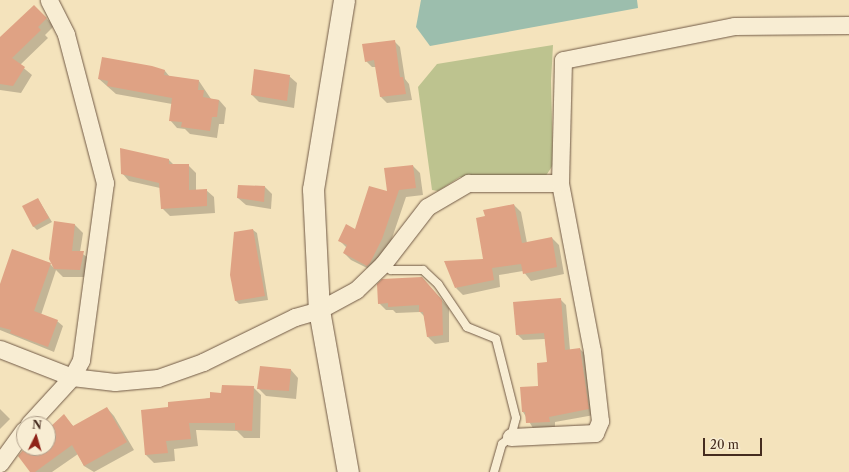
<!DOCTYPE html>
<html>
<head>
<meta charset="utf-8">
<style>
	body { margin:0 }
	#map { position:relative; width:849px; height:472px; overflow:hidden; background:#f4e3bc; font-family:"Libre Caslon Text",serif }
	div>[style] { position:absolute }
	[style*='--x'] { left:calc(var(--x)*1px); top:calc(var(--y)*1px); width:calc(var(--w)*1px); rotate:calc(var(--a)*1deg) }
	.green>* { inset:0; background:#bdc38f }
	.water>* { inset:0; background:#9cbead }
	.shadow>* { inset:0; background:#0003 }
	.building>* { inset:0; background:#dfa284 }
	.roads { filter:drop-shadow(0 0 1px #715a46) drop-shadow(0 0 1px #715a46) }
	.service>* { height:8px; margin:-4px; padding:0 4px; transform-origin:4px; border-radius:4px; background:#f8edd3 }
	.minor>* { height:17px; margin:-8.5px; padding:0 8.5px; transform-origin:8.5px; border-radius:8.5px; background:#f8edd3 }
	.tertiary>* { height:21px; margin:-10.5px; padding:0 10.5px; transform-origin:10.5px; border-radius:10.5px; background:#f8edd3 }
	span { translate:-50% -50%; white-space:nowrap; text-align:center; line-height:1.15; -webkit-text-stroke:3px #f8edd3; paint-order:stroke }
	.north { position:absolute; left:16px; top:416px; width:40px; height:40px; box-sizing:border-box; background:#f8edd3; border:1px solid #b0a08b; border-radius:50%; rotate:5deg; font-size:11px; font-weight:700; line-height:16px; text-align:center; color:#452c1f }
	.north::after { content:''; display:block; margin:auto; width:14px; height:18px; background:#8f2418; clip-path:polygon(50% 0,100% 100%,50% 72%,0 100%) }
	.scale { position:absolute; left:703px; top:438px; width:59px; height:18px; box-sizing:border-box; border:2px solid #452c1f; border-top:0; padding-left:5px; font-size:12px; line-height:14px; white-space:nowrap; color:#452c1f; -webkit-text-stroke:3px #f8edd3; paint-order:stroke }
</style>
</head>
<body>
<div id="map">
	<div class="green">
		<div style="clip-path:polygon(553px 45px,551px 81px,553px 165px,545px 177px,460px 177px,438px 191px,432px 190px,418px 87px,437px 64px)"></div>
	</div>
	<div class="water">
		<div style="clip-path:polygon(421px 0,637px 0,638px 8px,430px 46px,416px 27px)"></div>
	</div>
	<div class="shadow">
		<div style="clip-path:polygon(34px 6px,54px 26px,45px 35px,48px 38px,20px 65px,32px 75px,21px 93px,0 90px,0 39px)"></div>
		<div style="clip-path:polygon(394px 41px,400px 47px,405px 79px,409px 84px,412px 100px,387px 103px,381px 97px,376px 67px,372px 67px,366px 61px)"></div>
		<div style="clip-path:polygon(165px 71px,170px 77px,199px 81px,211px 99px,219px 100px,226px 108px,224px 124px,219px 124px,217px 138px,190px 134px,185px 129px,177px 128px,170px 120px,172px 104px,116px 94px,99px 79px)"></div>
		<div style="clip-path:polygon(289px 76px,297px 83px,294px 108px,259px 102px,252px 95px)"></div>
		<div style="clip-path:polygon(169px 160px,174px 165px,188px 165px,196px 173px,196px 190px,206px 190px,214px 197px,215px 213px,170px 216px,162px 208px,160px 188px,129px 181px,122px 173px)"></div>
		<div style="clip-path:polygon(413px 166px,420px 173px,423px 195px,406px 197px,389px 247px,375px 272px,351px 260px,344px 253px,347px 248px,339px 240px,356px 230px)"></div>
		<div style="clip-path:polygon(265px 187px,272px 194px,271px 209px,246px 205px,238px 198px)"></div>
		<div style="clip-path:polygon(38px 199px,52px 222px,37px 230px,33px 226px)"></div>
		<div style="clip-path:polygon(514px 205px,521px 212px,527px 243px,552px 238px,559px 245px,564px 274px,531px 281px,523px 271px,499px 275px,500px 287px,463px 295px,456px 288px,485px 260px,486px 217px)"></div>
		<div style="clip-path:polygon(55px 222px,75px 225px,83px 233px,80px 252px,91px 260px,88px 277px,63px 277px,56px 270px,41px 315px,57px 321px,63px 326px,54px 352px,0 330px,0 292px,50px 264px,54px 268px)"></div>
		<div style="clip-path:polygon(253px 230px,257px 233px,268px 300px,239px 304px,236px 301px,235px 233px)"></div>
		<div style="clip-path:polygon(422px 278px,449px 308px,449px 342px,435px 344px,428px 337px,424px 316px,420px 312px,396px 313px,393px 310px,386px 310px,379px 303px)"></div>
		<div style="clip-path:polygon(560px 299px,566px 305px,570px 350px,580px 349px,586px 355px,594px 415px,555px 422px,555px 427px,533px 428px,523px 412px,539px 387px,548px 363px,545px 339px,523px 340px,517px 334px)"></div>
		<div style="clip-path:polygon(291px 370px,298px 378px,296px 399px,266px 396px,258px 388px)"></div>
		<div style="clip-path:polygon(253px 387px,261px 395px,260px 438px,244px 438px,237px 431px,196px 430px,198px 446px,174px 449px,175px 461px,154px 463px,146px 455px,142px 411px,169px 408px)"></div>
		<div style="clip-path:polygon(107px 408px,114px 416px,134px 450px,94px 472px,84px 466px,78px 454px,52px 472px,31px 472px,28px 448px,48px 448px,48px 430px,64px 416px,74px 427px)"></div>
		<div style="clip-path:polygon(0 409px,10px 419px,0 429px)"></div>
	</div>
	<div class="building">
		<div style="clip-path:polygon(34px 5px,47px 18px,38px 27px,41px 30px,12px 58px,25px 67px,13px 86px,0 84px,0 37px)"></div>
		<div style="clip-path:polygon(395px 40px,400px 77px,403px 77px,406px 94px,380px 97px,374px 60px,365px 62px,362px 44px)"></div>
		<div style="clip-path:polygon(102px 57px,152px 66px,165px 70px,164px 75px,199px 80px,198px 90px,204px 90px,203px 97px,219px 100px,217px 117px,212px 117px,210px 131px,181px 127px,182px 122px,169px 121px,172px 98px,107px 86px,108px 81px,98px 79px)"></div>
		<div style="clip-path:polygon(254px 69px,290px 75px,287px 101px,251px 95px)"></div>
		<div style="clip-path:polygon(120px 148px,169px 159px,169px 164px,189px 164px,189px 190px,207px 189px,207px 206px,161px 209px,159px 183px,121px 174px)"></div>
		<div style="clip-path:polygon(413px 165px,416px 188px,399px 190px,382px 239px,370px 263px,367px 266px,343px 253px,347px 245px,338px 241px,346px 224px,355px 229px,369px 186px,387px 191px,384px 168px)"></div>
		<div style="clip-path:polygon(238px 185px,265px 186px,264px 202px,237px 198px)"></div>
		<div style="clip-path:polygon(38px 198px,49px 218px,33px 227px,22px 206px)"></div>
		<div style="clip-path:polygon(514px 204px,522px 243px,552px 237px,557px 267px,523px 274px,521px 264px,492px 268px,494px 280px,455px 288px,444px 261px,483px 259px,476px 218px,485px 216px,483px 210px)"></div>
		<div style="clip-path:polygon(54px 221px,75px 224px,72px 251px,84px 251px,80px 270px,54px 269px,49px 259px)"></div>
		<div style="clip-path:polygon(253px 229px,265px 296px,235px 301px,230px 275px,234px 232px)"></div>
		<div style="clip-path:polygon(12px 249px,51px 263px,34px 311px,58px 320px,48px 347px,10px 333px,11px 330px,0 327px,0 284px)"></div>
		<div style="clip-path:polygon(422px 277px,442px 300px,443px 335px,427px 337px,423px 312px,419px 312px,419px 305px,388px 307px,388px 303px,378px 304px,377px 284px,382px 279px)"></div>
		<div style="clip-path:polygon(561px 298px,565px 350px,580px 348px,589px 409px,549px 417px,550px 422px,526px 423px,525px 412px,522px 412px,520px 387px,538px 386px,537px 363px,547px 362px,544px 333px,516px 335px,513px 302px)"></div>
		<div style="clip-path:polygon(260px 366px,291px 369px,289px 391px,257px 389px)"></div>
		<div style="clip-path:polygon(222px 385px,254px 386px,252px 431px,235px 430px,235px 423px,189px 423px,191px 439px,166px 441px,168px 453px,145px 455px,141px 410px,168px 407px,168px 402px,210px 398px,210px 392px,221px 393px)"></div>
		<div style="clip-path:polygon(107px 407px,127px 442px,84px 466px,72px 445px,35px 472px,30px 472px,18px 456px,25px 448px,48px 448px,48px 429px,64px 414px,73px 426px)"></div>
	</div>
	<div class="roads">
		<div class="service">
			<div style="--x:383;--y:264;--w:10;--a:37"></div>
			<div style="--x:391;--y:270;--w:32;--a:0"></div>
			<div style="--x:423;--y:270;--w:21;--a:43"></div>
			<div style="--x:438;--y:284;--w:52;--a:56"></div>
			<div style="--x:467;--y:327;--w:31;--a:22"></div>
			<div style="--x:496;--y:339;--w:81;--a:75.8"></div>
			<div style="--x:516;--y:418;--w:20;--a:105"></div>
			<div style="--x:511;--y:437;--w:11;--a:142"></div>
			<div style="--x:502;--y:444;--w:29;--a:106"></div>
		</div>
		<div class="minor">
			<div style="--x:0;--y:349;--w:77;--a:21.3"></div>
			<div style="--x:72;--y:377;--w:43;--a:6.6"></div>
			<div style="--x:115;--y:382;--w:43;--a:-5.3"></div>
			<div style="--x:158;--y:378;--w:48;--a:-19.6"></div>
			<div style="--x:203;--y:362;--w:102;--a:-26.1"></div>
			<div style="--x:295;--y:317;--w:25;--a:-16"></div>
			<div style="--x:319;--y:310;--w:42;--a:-28.4"></div>
			<div style="--x:356;--y:290;--w:37;--a:-44"></div>
			<div style="--x:383;--y:264;--w:72;--a:-52.3"></div>
			<div style="--x:427;--y:207;--w:48;--a:-30.3"></div>
			<div style="--x:468;--y:183;--w:92;--a:0"></div>
			<div style="--x:29;--y:424;--w:64;--a:-47.5"></div>
			<div style="--x:72;--y:377;--w:19;--a:-62"></div>
			<div style="--x:81;--y:360;--w:179;--a:-82.3"></div>
			<div style="--x:105;--y:183;--w:154;--a:-104.7"></div>
			<div style="--x:66;--y:34;--w:38;--a:-117"></div>
			<div style="--x:511;--y:437;--w:84;--a:-2.7"></div>
			<div style="--x:595;--y:433;--w:13;--a:-67"></div>
			<div style="--x:600;--y:421;--w:70;--a:-96.5"></div>
			<div style="--x:592;--y:351;--w:171;--a:-100.8"></div>
			<div style="--x:560;--y:183;--w:123;--a:-88.6"></div>
			<div style="--x:563;--y:60;--w:174;--a:-11.2"></div>
			<div style="--x:734;--y:26;--w:115;--a:-0.5"></div>
			<div style="--x:0;--y:463;--w:41;--a:-54"></div>
		</div>
		<div class="tertiary">
			<div style="--x:344;--y:0;--w:192;--a:99.3"></div>
			<div style="--x:313;--y:189;--w:121;--a:87.2"></div>
			<div style="--x:319;--y:310;--w:165;--a:79.9"></div>
		</div>
	</div>
	<div class="north">N</div>
	<div class="scale">20 m</div>
</div>
</body>
</html>
